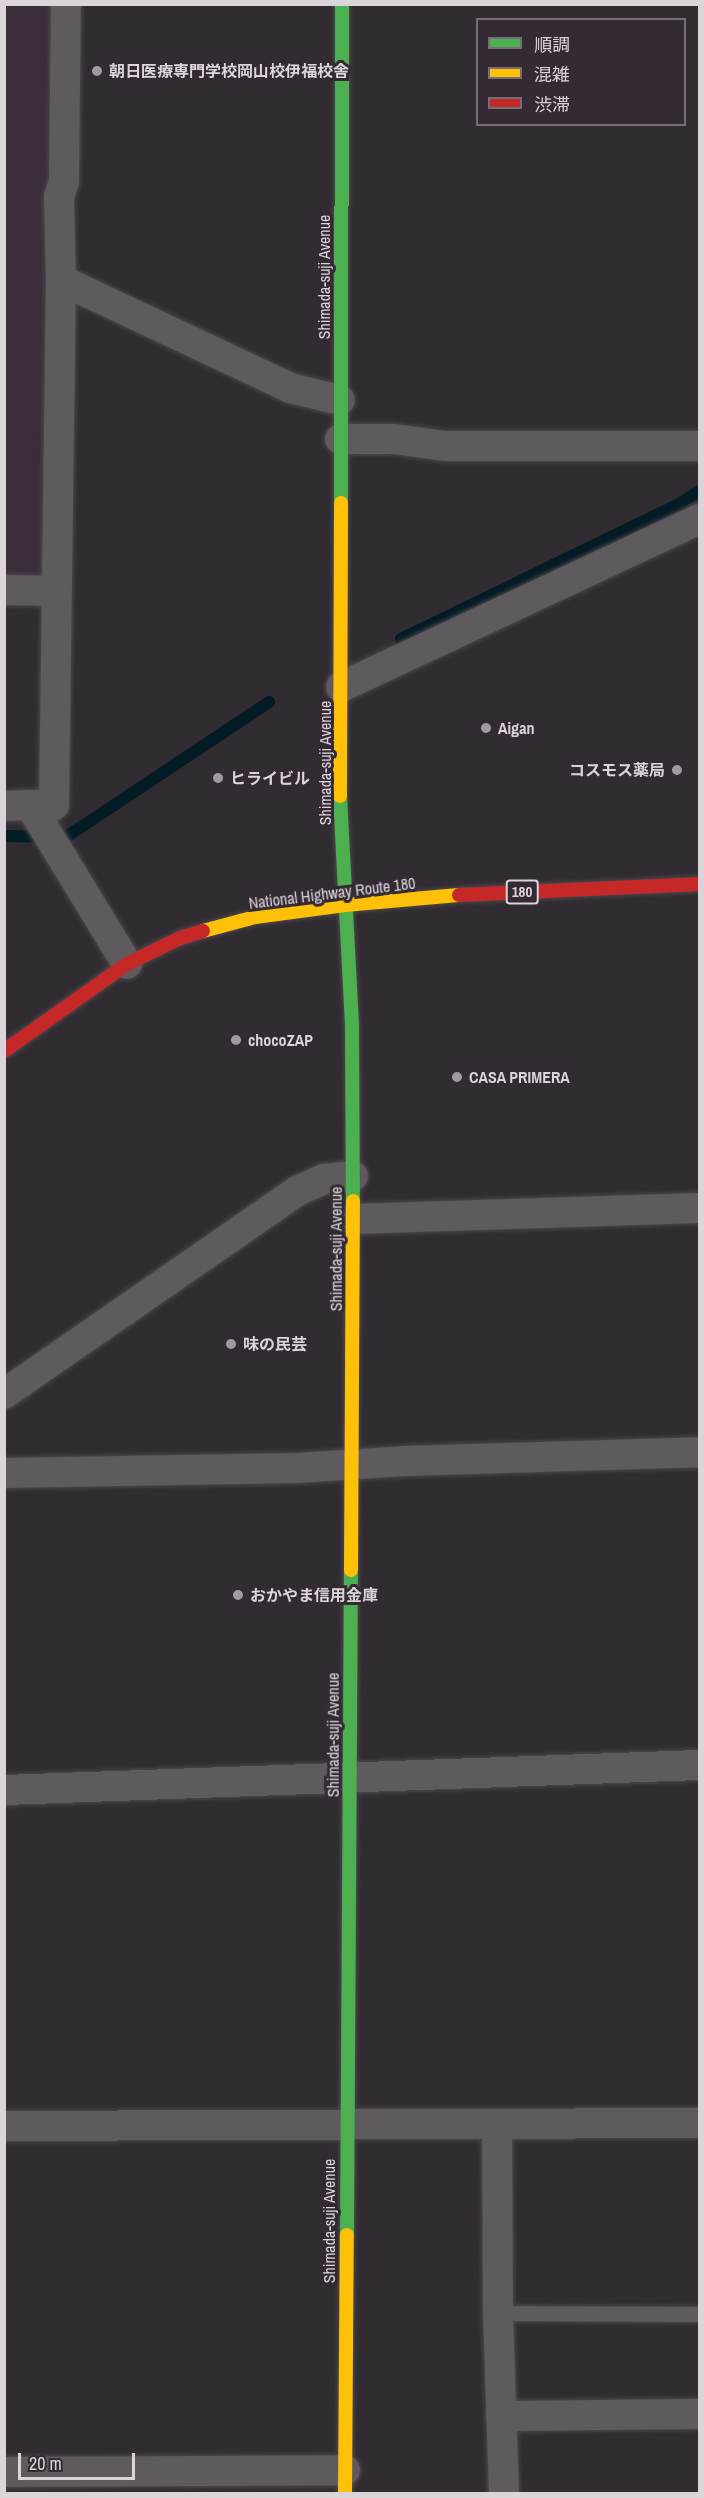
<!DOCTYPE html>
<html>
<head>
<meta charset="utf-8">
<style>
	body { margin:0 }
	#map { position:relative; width:704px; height:2498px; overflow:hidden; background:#312c32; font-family:"Archivo Narrow","Noto Sans JP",sans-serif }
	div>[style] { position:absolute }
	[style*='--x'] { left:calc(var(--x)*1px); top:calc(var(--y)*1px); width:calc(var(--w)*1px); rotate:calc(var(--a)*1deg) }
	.built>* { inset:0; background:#3a2e3b }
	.stream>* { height:12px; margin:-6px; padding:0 6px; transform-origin:6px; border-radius:6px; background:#041c26 }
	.roads { filter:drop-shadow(0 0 2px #4b474c) drop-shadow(0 0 2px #4b474c) }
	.lane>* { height:15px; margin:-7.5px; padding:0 7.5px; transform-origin:7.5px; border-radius:7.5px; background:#5e5a5e }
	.street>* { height:30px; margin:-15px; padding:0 15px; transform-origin:15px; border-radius:15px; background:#5e5a5e }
	.fast>* { height:14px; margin:-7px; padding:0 7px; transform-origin:7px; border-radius:7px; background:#4caf50 }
	.slow>* { height:14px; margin:-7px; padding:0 7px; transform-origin:7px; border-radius:7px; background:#ffc107 }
	.jam>* { height:14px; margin:-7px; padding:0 7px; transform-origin:7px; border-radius:7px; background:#c62828 }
	.dots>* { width:16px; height:16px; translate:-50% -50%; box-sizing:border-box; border:3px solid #332a34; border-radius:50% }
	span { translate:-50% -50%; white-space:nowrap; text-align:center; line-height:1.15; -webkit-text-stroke:6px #332a34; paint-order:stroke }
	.shield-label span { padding:2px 4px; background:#332a34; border:2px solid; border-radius:4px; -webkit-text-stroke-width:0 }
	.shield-label { font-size:15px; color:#dbd5db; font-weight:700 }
	.poi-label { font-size:16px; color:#dbd5db; font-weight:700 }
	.left { translate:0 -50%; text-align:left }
	.right { translate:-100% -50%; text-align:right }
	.street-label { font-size:16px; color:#dbd5db }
	.frame { position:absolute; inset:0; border:6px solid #dbd5db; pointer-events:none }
	.legend { position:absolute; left:476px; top:18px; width:210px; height:108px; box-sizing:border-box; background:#332a34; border:2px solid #766e77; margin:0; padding:8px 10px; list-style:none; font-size:18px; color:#dbd5db }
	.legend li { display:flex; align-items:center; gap:12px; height:30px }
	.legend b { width:30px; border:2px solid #766e77 }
	.scale { position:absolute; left:18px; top:2453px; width:117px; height:27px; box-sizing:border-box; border:3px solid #dbd5db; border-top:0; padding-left:8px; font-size:18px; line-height:21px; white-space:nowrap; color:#dbd5db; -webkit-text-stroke:4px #332a34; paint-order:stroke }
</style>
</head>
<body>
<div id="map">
	<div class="built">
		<div style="clip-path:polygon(5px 5px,51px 5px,43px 577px,5px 576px)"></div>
	</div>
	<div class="stream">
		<div style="--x:401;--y:639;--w:309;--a:-25.9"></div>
		<div style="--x:679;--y:504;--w:25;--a:-32"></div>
		<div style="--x:4;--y:836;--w:62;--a:0.9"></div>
		<div style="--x:66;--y:837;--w:244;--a:-33.6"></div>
	</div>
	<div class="roads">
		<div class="lane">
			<div style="--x:498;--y:2313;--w:202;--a:0.3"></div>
		</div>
		<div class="street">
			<div style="--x:61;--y:280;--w:253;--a:25.2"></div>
			<div style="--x:290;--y:388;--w:51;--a:13.5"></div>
			<div style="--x:340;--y:439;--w:54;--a:0"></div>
			<div style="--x:394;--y:439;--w:51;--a:7.8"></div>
			<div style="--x:445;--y:446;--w:255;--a:0"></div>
			<div style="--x:4;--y:590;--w:53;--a:1.1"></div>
			<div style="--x:341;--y:687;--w:396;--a:-25.1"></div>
			<div style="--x:30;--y:805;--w:24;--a:0"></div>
			<div style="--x:54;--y:805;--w:525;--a:-89.24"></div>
			<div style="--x:61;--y:280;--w:83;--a:-91.4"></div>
			<div style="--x:59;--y:197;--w:16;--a:-72"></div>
			<div style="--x:64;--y:182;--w:178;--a:-89.4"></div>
			<div style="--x:4;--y:806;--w:26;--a:-2"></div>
			<div style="--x:30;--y:805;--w:186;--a:58.6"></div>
			<div style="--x:352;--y:1219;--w:348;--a:-1.8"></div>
			<div style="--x:4;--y:1394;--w:356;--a:-34.7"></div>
			<div style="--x:297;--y:1191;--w:30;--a:-24"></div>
			<div style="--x:324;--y:1179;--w:29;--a:-6"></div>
			<div style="--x:4;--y:1473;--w:293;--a:-1"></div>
			<div style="--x:297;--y:1468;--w:107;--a:-3.7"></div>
			<div style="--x:404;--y:1461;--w:296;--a:-1.7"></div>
			<div style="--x:4;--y:1790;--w:696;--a:-2.06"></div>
			<div style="--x:497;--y:2125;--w:188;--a:89.7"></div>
			<div style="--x:498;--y:2313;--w:181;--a:88.1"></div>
			<div style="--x:4;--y:2126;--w:696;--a:-0.25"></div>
			<div style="--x:501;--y:2416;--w:199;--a:-0.6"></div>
			<div style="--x:4;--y:2472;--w:341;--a:-0.3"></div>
		</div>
		<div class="fast">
			<div style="--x:341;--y:503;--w:499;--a:-89.9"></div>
			<div style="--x:340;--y:796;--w:231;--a:87"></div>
			<div style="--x:352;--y:1027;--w:174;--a:89.7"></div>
			<div style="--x:347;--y:2235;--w:665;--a:-89.66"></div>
		</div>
		<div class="slow">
			<div style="--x:340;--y:796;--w:293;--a:-89.8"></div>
			<div style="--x:203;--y:931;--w:54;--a:-15.1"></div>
			<div style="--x:255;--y:917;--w:91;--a:-7.6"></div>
			<div style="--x:345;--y:905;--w:114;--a:-5"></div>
			<div style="--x:351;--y:1570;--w:369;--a:-89.7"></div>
			<div style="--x:345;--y:2494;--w:259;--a:-89.6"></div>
		</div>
		<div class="jam">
			<div style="--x:459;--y:895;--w:241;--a:-2.6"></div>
			<div style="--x:4;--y:1051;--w:151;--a:-35.3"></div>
			<div style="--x:127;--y:964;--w:59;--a:-26.1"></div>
			<div style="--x:180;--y:938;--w:24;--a:-17"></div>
		</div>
	</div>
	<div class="dots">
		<div style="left:97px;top:71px;background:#a09aa0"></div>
		<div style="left:486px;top:728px;background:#a09aa0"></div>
		<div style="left:677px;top:770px;background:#a09aa0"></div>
		<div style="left:218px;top:778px;background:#a09aa0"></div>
		<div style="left:236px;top:1040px;background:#a09aa0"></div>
		<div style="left:457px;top:1077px;background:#a09aa0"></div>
		<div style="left:231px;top:1344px;background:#a09aa0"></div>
		<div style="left:238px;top:1595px;background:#a09aa0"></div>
	</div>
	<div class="shield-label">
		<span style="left:522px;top:892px">180</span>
	</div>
	<div class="poi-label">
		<span class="left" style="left:109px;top:71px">朝日医療専門学校岡山校伊福校舎</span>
		<span class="left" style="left:498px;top:728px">Aigan</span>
		<span class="right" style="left:665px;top:770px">コスモス薬局</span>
		<span class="left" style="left:230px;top:778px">ヒライビル</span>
		<span class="left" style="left:248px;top:1040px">chocoZAP</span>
		<span class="left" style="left:469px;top:1077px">CASA PRIMERA</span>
		<span class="left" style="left:243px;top:1344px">味の民芸</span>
		<span class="left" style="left:250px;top:1595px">おかやま信用金庫</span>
	</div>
	<div class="street-label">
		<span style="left:324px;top:277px;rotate:-90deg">Shimada-suji Avenue</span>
		<span style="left:325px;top:763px;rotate:-90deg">Shimada-suji Avenue</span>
		<span style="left:332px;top:893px;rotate:-7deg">National Highway Route 180</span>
		<span style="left:336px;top:1249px;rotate:-90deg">Shimada-suji Avenue</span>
		<span style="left:333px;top:1735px;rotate:-90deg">Shimada-suji Avenue</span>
		<span style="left:329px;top:2221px;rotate:-90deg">Shimada-suji Avenue</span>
	</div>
	<div class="frame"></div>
	<ul class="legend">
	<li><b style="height:8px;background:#4caf50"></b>順調</li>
	<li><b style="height:8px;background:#ffc107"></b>混雑</li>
	<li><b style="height:8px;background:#c62828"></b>渋滞</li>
	</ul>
	<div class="scale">20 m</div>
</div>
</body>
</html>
